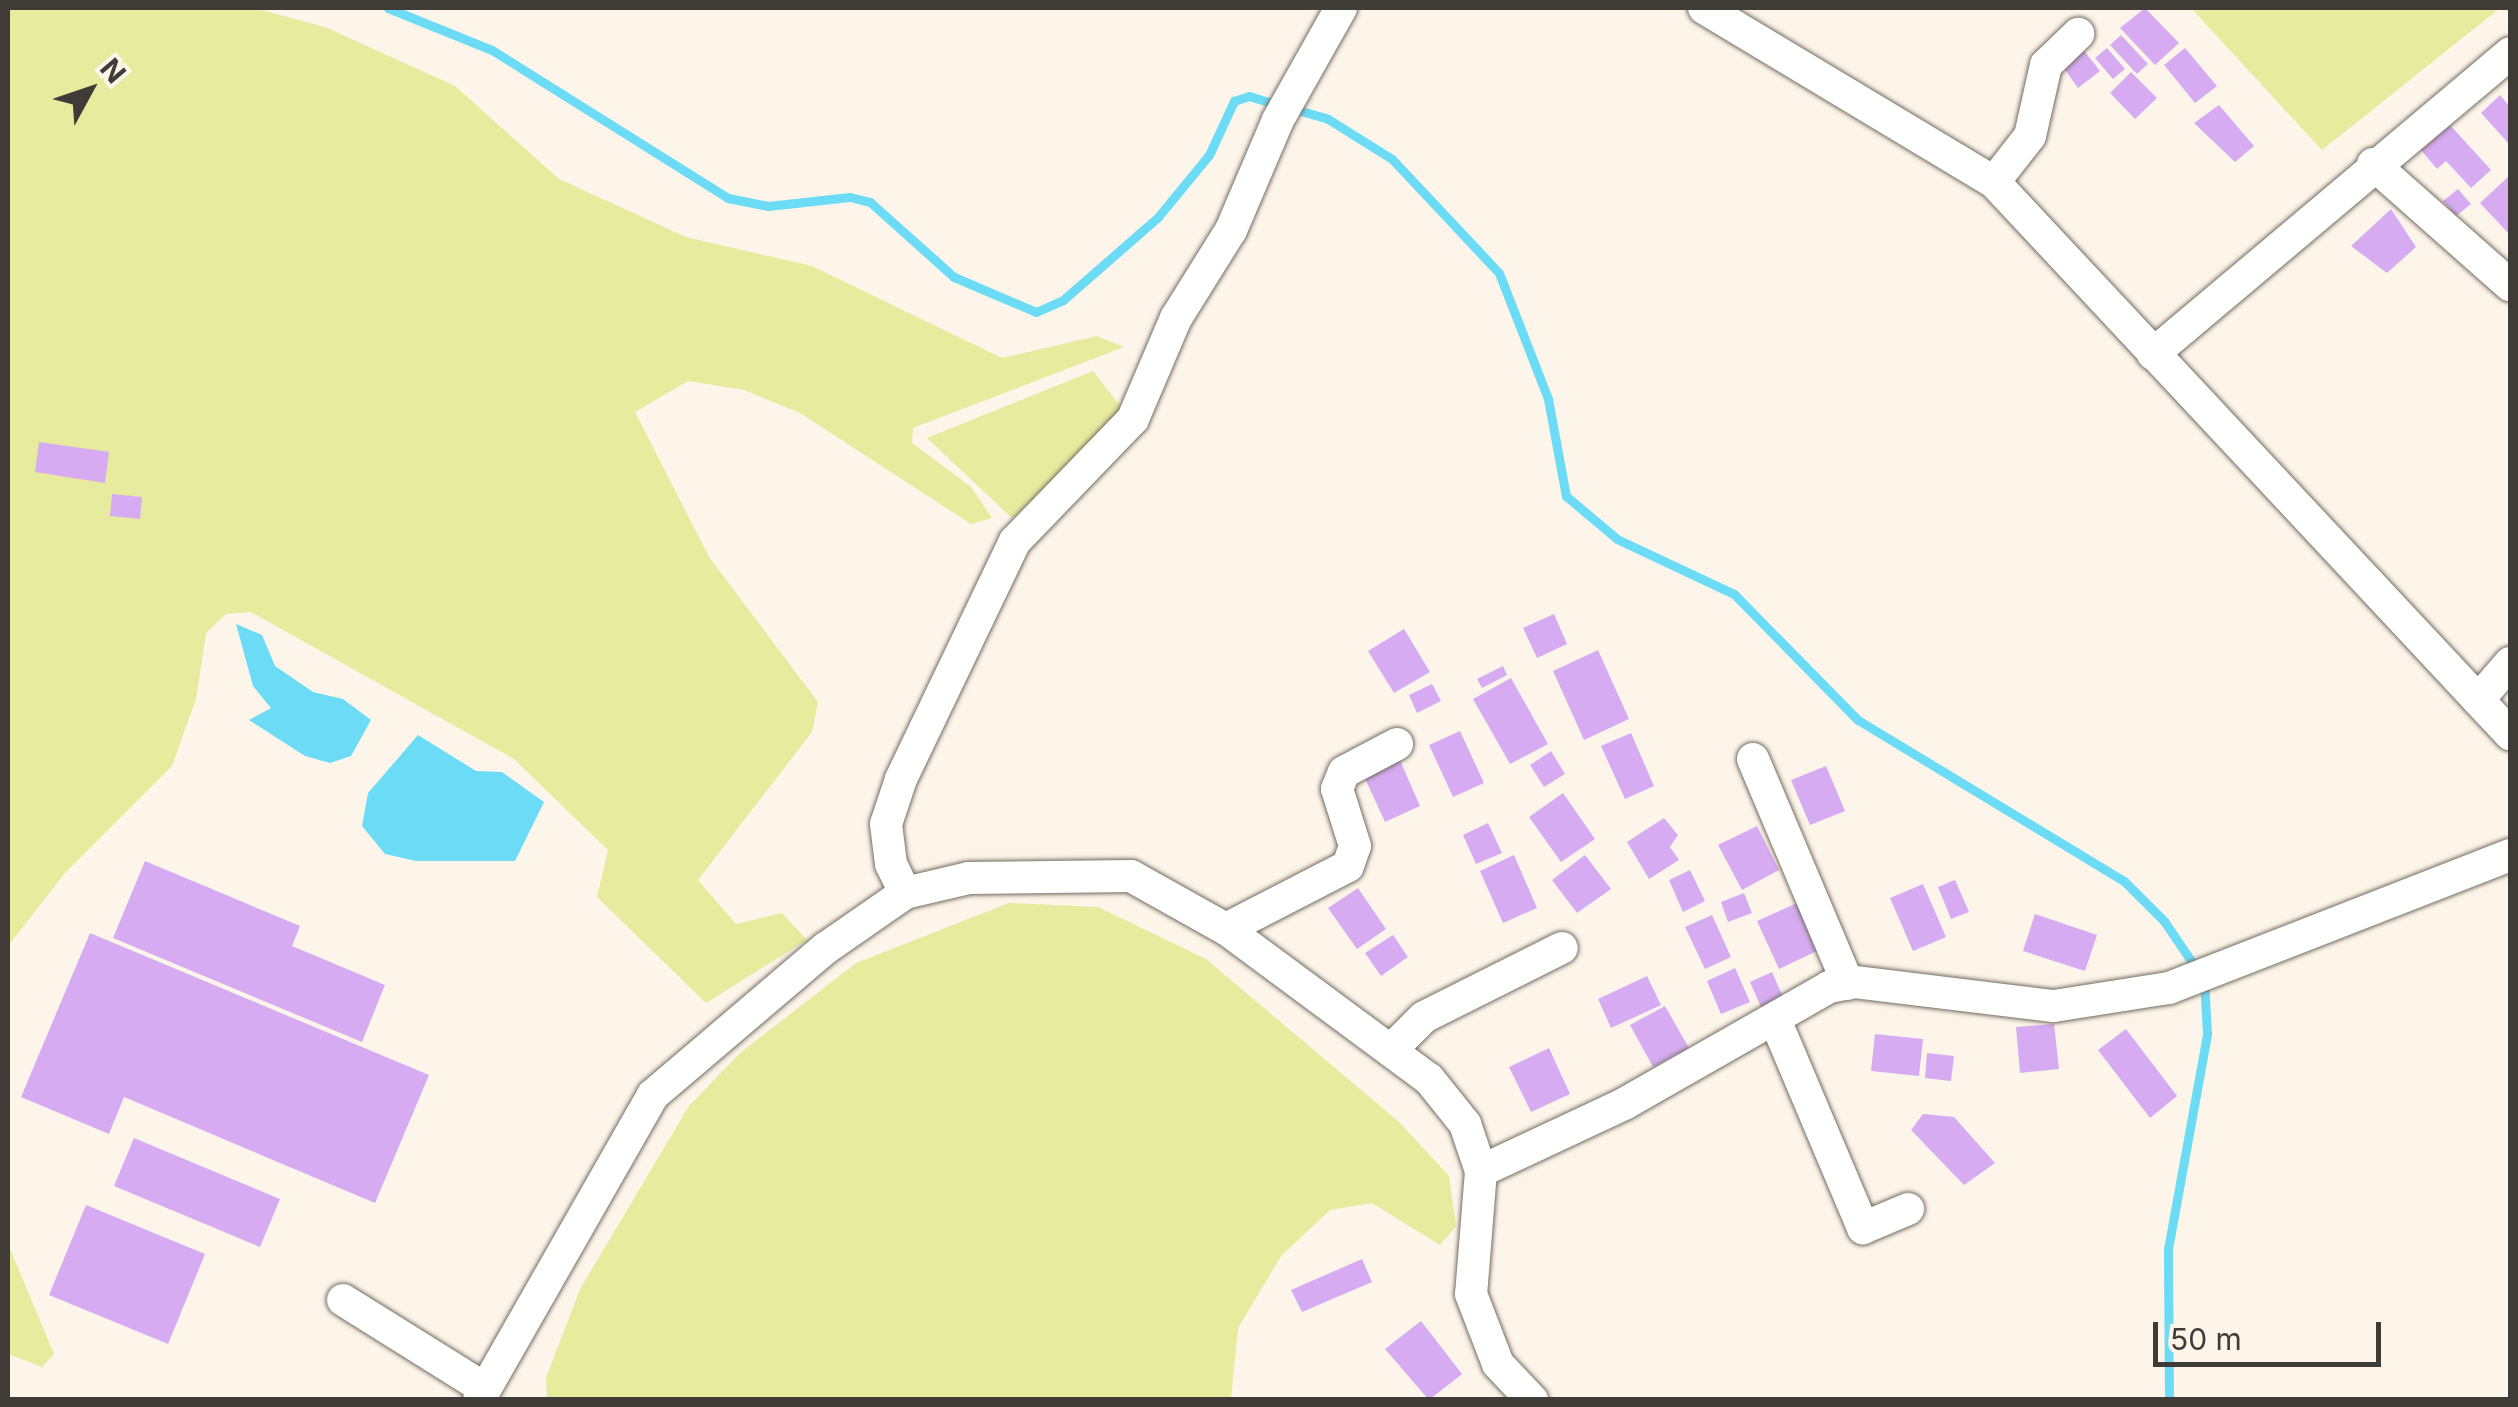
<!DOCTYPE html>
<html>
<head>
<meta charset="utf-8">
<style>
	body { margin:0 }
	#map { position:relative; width:2518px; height:1407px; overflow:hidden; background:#fdf5e9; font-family:Inter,sans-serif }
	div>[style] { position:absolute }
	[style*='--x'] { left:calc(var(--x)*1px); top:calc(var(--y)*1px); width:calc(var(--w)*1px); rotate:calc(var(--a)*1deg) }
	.green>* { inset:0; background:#e6eb9e }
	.water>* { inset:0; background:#6cdbf6 }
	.stream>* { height:9px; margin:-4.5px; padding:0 4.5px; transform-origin:4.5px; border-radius:4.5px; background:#6cdbf6 }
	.building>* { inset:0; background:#d6abf2 }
	.roads { filter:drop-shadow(0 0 2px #736c61) drop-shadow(0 0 2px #736c61) }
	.minor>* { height:32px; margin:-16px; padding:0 16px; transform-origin:16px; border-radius:16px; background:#fff }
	span { translate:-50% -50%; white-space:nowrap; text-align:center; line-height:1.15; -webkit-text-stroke:8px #fdf5e9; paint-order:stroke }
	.frame { position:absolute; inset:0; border:10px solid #3f3c38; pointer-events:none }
	.north { position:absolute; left:40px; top:40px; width:100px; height:100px; -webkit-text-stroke:8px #fdf5e9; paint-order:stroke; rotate:50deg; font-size:28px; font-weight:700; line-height:40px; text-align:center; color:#3f3c38 }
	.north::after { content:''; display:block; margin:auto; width:35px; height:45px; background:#3f3c38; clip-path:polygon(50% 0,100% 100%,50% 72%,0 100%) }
	.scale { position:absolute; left:2153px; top:1322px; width:228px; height:45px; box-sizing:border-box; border:5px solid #3f3c38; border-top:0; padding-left:12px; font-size:30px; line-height:35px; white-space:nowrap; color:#3f3c38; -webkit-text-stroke:8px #fdf5e9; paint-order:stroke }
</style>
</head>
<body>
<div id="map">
	<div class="green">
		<div style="clip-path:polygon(8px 8px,254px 8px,325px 27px,455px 86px,559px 179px,686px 237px,812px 266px,1002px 358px,1097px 336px,1124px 347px,913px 428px,912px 443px,971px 487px,992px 518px,971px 524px,800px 413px,744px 390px,688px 381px,635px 412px,709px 557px,818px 702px,812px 732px,698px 880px,736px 924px,782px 913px,807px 940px,706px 1003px,597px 897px,608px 850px,514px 759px,251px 612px,226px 614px,206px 633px,196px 699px,172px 766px,65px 873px,8px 946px)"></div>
		<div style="clip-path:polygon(2191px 8px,2500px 8px,2322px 150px)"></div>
		<div style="clip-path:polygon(1093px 371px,1128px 416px,1012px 518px,927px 438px)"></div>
		<div style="clip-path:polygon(1009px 903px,1098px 907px,1206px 959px,1399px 1122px,1449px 1176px,1456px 1226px,1440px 1245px,1372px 1203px,1330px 1210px,1281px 1256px,1238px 1328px,1231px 1399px,547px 1399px,546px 1378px,580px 1289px,689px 1106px,739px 1054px,856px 963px)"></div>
		<div style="clip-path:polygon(8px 1244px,54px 1354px,42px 1367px,8px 1354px)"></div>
	</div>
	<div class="water">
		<div style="clip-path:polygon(236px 624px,262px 635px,275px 666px,313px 692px,343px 699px,371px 720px,351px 756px,330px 763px,305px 756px,249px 720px,271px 708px,253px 686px)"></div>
		<div style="clip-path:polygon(418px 735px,476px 771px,502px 772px,544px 802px,515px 861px,416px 861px,385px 854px,362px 826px,368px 793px)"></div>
	</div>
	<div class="stream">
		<div style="--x:388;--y:8;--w:112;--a:22"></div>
		<div style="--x:492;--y:50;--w:279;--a:32.1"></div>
		<div style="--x:728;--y:198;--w:41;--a:11.3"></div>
		<div style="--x:768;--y:206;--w:82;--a:-6.3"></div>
		<div style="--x:850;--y:197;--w:21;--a:14"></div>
		<div style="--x:870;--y:202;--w:113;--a:41.8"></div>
		<div style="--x:954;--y:277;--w:89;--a:23.1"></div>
		<div style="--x:1036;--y:312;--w:30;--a:-24"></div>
		<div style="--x:1063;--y:300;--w:126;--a:-41.1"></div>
		<div style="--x:1158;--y:217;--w:80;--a:-50.6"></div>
		<div style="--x:1209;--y:155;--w:60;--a:-65.2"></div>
		<div style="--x:1234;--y:101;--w:16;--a:-18"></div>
		<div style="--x:1249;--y:96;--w:31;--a:17"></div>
		<div style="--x:1294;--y:109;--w:35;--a:16"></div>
		<div style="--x:1328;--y:119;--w:75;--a:32"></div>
		<div style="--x:1392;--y:159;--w:156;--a:46.8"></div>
		<div style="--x:1499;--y:273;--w:135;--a:68.7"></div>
		<div style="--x:1548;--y:399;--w:99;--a:79.5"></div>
		<div style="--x:1566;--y:496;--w:67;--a:40.1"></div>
		<div style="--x:1617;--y:539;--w:129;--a:25.2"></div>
		<div style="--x:1734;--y:594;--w:177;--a:45.5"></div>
		<div style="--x:1858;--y:720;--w:311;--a:31.2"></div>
		<div style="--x:2124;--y:881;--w:57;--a:45"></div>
		<div style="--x:2164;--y:921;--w:57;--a:55.8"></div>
		<div style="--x:2169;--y:1400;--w:151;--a:-90.4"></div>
		<div style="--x:2168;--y:1249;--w:219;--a:-79.7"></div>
		<div style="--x:2207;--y:1034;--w:53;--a:-93.2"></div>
	</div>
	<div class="building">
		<div style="clip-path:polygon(2145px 8px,2179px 43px,2155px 65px,2120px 28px)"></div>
		<div style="clip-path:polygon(2121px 35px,2148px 64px,2137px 74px,2110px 45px)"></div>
		<div style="clip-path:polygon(2082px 48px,2100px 71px,2078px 88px,2061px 64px)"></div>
		<div style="clip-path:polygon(2107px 48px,2125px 69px,2113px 79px,2095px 58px)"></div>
		<div style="clip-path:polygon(2185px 48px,2217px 86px,2195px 103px,2164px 65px)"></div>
		<div style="clip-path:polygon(2131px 72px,2157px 98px,2135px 119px,2110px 93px)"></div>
		<div style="clip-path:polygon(2500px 95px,2510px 107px,2510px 145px,2481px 113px)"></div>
		<div style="clip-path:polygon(2219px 105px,2254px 146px,2235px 162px,2194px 123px)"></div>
		<div style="clip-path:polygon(2450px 125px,2491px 170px,2471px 188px,2446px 161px,2437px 169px,2421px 150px)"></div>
		<div style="clip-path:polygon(2508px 177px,2510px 180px,2510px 235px,2480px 203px)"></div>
		<div style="clip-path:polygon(2458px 189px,2471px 204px,2456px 216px,2443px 201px)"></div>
		<div style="clip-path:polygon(2391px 209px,2416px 247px,2387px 273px,2351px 246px)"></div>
		<div style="clip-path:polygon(39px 442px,109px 452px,105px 483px,35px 472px)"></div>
		<div style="clip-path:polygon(112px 494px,142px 497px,140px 519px,110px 516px)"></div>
		<div style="clip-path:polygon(1554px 614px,1567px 644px,1537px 658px,1523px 628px)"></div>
		<div style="clip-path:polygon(1404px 629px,1430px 672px,1394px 693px,1368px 651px)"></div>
		<div style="clip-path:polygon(1598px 650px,1629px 719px,1584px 740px,1553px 671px)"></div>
		<div style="clip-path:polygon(1503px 666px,1507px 675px,1482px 688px,1477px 679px)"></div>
		<div style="clip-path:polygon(1511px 678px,1548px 744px,1510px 764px,1473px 699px)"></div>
		<div style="clip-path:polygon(1432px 684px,1441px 701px,1417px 713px,1409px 695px)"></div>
		<div style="clip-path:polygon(1460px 731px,1484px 783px,1453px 797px,1429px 745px)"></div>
		<div style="clip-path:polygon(1631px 733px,1654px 786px,1625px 799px,1601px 746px)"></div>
		<div style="clip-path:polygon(1551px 751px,1565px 774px,1544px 787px,1530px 765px)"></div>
		<div style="clip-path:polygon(1399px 758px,1420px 806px,1385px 822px,1363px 774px)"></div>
		<div style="clip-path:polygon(1826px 766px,1845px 811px,1810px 825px,1791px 780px)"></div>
		<div style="clip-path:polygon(1563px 793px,1595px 839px,1561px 862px,1529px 817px)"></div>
		<div style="clip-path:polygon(1664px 818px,1678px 835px,1670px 847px,1679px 860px,1649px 879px,1627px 842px)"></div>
		<div style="clip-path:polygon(1488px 823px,1502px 853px,1476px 864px,1463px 835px)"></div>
		<div style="clip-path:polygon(1757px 826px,1779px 870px,1742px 890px,1718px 845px)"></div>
		<div style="clip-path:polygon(1514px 855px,1537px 908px,1503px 923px,1480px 871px)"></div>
		<div style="clip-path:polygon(1585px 855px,1611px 889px,1577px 913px,1552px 880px)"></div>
		<div style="clip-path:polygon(145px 861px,300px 926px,292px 946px,385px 985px,362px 1042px,113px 938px)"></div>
		<div style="clip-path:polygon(1690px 870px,1705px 901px,1683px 912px,1669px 880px)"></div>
		<div style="clip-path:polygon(1955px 880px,1969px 912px,1951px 919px,1938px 887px)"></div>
		<div style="clip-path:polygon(1923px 884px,1946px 937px,1913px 951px,1890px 898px)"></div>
		<div style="clip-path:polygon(1358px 888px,1386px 929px,1357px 949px,1328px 908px)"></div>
		<div style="clip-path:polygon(1744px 893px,1752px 913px,1728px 922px,1721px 902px)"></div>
		<div style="clip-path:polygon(1797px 903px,1819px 950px,1779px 969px,1757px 921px)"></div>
		<div style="clip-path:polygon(2035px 914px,2097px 935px,2085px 971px,2023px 951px)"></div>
		<div style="clip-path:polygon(1712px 915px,1731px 957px,1705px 969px,1685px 927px)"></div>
		<div style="clip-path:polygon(90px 933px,429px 1075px,375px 1203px,124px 1097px,109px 1134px,21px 1097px)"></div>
		<div style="clip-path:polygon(1393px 935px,1408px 957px,1381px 976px,1365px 953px)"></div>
		<div style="clip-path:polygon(1735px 968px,1750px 1002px,1721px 1014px,1707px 981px)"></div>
		<div style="clip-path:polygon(1772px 972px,1783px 997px,1761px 1007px,1750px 982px)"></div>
		<div style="clip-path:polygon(1647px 976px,1661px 1005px,1611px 1028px,1598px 999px)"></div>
		<div style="clip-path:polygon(1665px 1006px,1689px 1048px,1653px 1067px,1630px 1025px)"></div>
		<div style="clip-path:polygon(2054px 1024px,2059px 1069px,2020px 1073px,2016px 1027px)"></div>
		<div style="clip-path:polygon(2126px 1029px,2177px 1096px,2150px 1118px,2098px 1050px)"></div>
		<div style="clip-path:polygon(1875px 1034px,1923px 1039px,1919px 1076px,1871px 1071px)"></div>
		<div style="clip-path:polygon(1549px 1048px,1570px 1094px,1531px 1112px,1509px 1067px)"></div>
		<div style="clip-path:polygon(1927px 1053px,1954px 1056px,1951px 1081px,1925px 1078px)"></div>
		<div style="clip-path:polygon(1923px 1114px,1954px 1117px,1995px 1163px,1964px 1185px,1911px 1130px)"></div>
		<div style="clip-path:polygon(134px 1138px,280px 1199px,260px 1247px,114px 1186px)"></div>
		<div style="clip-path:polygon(86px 1205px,205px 1254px,168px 1344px,49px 1295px)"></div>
		<div style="clip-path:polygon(1362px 1259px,1372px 1282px,1302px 1312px,1291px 1290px)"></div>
		<div style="clip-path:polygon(1421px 1321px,1462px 1374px,1429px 1400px,1385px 1349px)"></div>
	</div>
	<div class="roads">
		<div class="minor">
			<div style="--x:1341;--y:8;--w:129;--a:119.4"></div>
			<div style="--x:1278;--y:120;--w:120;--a:113.1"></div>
			<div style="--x:1231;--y:230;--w:104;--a:122"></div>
			<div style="--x:1176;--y:318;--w:110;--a:113.1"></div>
			<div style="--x:1133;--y:419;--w:170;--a:134"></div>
			<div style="--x:1015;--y:541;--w:264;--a:115.6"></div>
			<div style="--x:901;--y:779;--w:47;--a:108.4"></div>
			<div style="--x:886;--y:824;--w:40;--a:82.9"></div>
			<div style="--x:891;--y:864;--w:32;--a:64"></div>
			<div style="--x:905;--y:893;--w:66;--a:-13.2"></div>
			<div style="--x:969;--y:878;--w:162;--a:-0.7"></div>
			<div style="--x:1131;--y:876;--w:109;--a:29.2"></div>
			<div style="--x:1226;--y:929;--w:252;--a:36.5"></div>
			<div style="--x:1429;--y:1079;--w:58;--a:51.3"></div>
			<div style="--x:1465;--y:1124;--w:50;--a:71.2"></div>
			<div style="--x:1481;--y:1171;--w:123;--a:94.6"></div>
			<div style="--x:1471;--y:1294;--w:75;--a:68.9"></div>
			<div style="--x:1498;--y:1364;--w:50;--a:46.6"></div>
			<div style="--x:1704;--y:8;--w:338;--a:31"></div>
			<div style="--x:1994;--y:182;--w:756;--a:46.93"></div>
			<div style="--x:2373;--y:164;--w:183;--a:41.5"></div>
			<div style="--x:1994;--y:182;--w:58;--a:-52"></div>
			<div style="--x:2030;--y:136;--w:73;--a:-77.3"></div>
			<div style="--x:2046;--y:65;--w:45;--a:-44.1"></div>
			<div style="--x:2153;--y:354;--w:467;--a:-40.1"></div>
			<div style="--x:2478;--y:700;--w:49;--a:-49.1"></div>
			<div style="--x:1753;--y:759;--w:244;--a:67.1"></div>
			<div style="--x:1226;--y:929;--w:137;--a:-27.3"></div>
			<div style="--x:1348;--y:866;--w:21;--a:-71"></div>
			<div style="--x:1355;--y:846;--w:60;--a:-107.5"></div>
			<div style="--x:1337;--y:789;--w:18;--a:-68"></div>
			<div style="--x:1344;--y:772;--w:60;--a:-27.8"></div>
			<div style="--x:1776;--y:1022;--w:224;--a:67.1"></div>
			<div style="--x:1863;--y:1228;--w:49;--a:-22.9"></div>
			<div style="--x:1392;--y:1049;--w:45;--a:-45"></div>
			<div style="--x:1424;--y:1017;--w:154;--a:-26.6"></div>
			<div style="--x:1481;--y:1171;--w:158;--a:-25.1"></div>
			<div style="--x:1624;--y:1104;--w:236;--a:-29.7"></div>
			<div style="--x:1829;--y:987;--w:26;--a:-11"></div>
			<div style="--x:1855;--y:982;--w:200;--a:6.9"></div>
			<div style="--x:2054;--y:1006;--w:116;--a:-8.9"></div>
			<div style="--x:2169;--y:988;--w:366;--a:-21.3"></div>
			<div style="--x:343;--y:1300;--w:164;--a:32"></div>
			<div style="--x:479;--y:1400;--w:351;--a:-60.3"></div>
			<div style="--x:653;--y:1095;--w:227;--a:-40.4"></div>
			<div style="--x:826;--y:948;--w:96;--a:-34.8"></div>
		</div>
	</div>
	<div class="frame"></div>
	<div class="north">N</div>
	<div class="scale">50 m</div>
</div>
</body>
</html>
